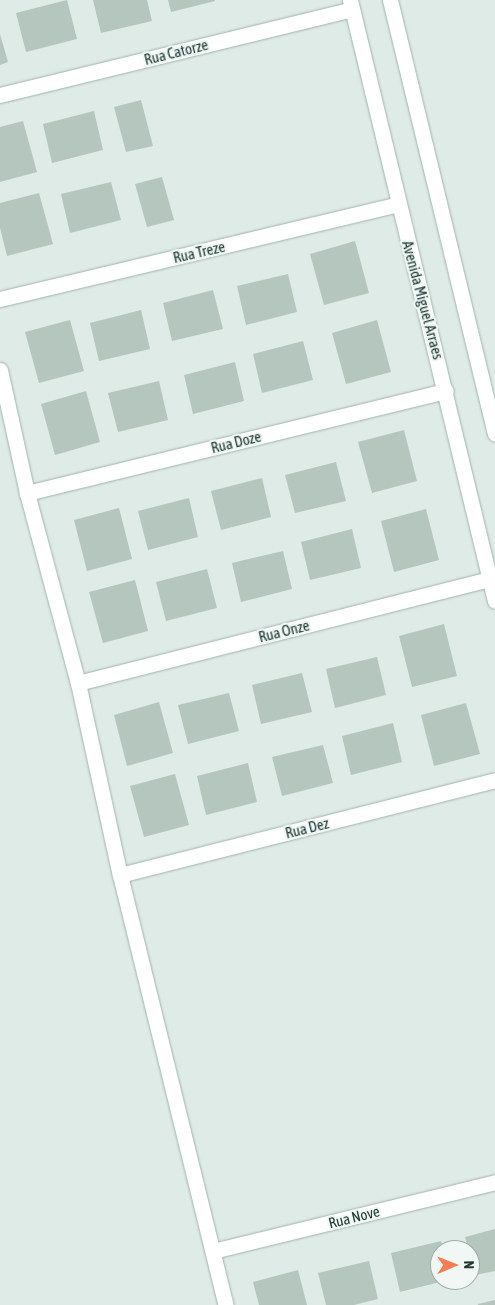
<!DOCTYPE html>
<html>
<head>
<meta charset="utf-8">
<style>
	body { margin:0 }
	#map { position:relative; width:495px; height:1305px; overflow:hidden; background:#dfebe6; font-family:"Asap Condensed",sans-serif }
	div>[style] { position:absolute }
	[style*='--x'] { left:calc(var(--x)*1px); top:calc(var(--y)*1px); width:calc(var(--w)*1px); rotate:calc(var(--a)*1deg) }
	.building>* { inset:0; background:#b5c6bf }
	.roads { filter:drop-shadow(0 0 1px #a2b3ad) drop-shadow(0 0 1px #a2b3ad) }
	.minor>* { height:15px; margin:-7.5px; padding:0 7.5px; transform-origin:7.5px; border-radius:7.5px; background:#fff }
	span { translate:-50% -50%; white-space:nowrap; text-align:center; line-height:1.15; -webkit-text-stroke:4.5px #f0f7f4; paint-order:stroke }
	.street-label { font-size:15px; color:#203b34 }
	.north { position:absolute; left:430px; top:1240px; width:50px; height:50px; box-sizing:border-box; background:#f0f7f4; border:1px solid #9daca7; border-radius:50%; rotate:89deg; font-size:14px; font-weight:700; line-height:20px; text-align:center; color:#203b34 }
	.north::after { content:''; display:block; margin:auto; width:18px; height:22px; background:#f47e54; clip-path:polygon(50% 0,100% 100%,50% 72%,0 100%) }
</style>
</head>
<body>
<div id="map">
	<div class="building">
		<div style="clip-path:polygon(67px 0,77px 39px,26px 52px,16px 13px)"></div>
		<div style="clip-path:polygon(93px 0,147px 0,152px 21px,101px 33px)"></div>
		<div style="clip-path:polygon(168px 0,215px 0,215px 1px,171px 12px)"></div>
		<div style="clip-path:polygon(0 34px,8px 62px,0 65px)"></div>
		<div style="clip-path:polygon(141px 100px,153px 146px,126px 152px,114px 107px)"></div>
		<div style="clip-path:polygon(94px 111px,103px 150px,52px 163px,43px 124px)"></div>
		<div style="clip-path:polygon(23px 121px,37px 172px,0 182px,0 127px)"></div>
		<div style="clip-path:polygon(162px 177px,174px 220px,147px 227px,135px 184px)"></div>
		<div style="clip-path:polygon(111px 182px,121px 220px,70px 233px,61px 194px)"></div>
		<div style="clip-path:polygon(39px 193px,53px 244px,7px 256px,0 228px,0 203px)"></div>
		<div style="clip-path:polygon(355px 241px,369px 293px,324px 305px,310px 254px)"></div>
		<div style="clip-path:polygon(288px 274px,297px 312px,246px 325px,237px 286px)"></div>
		<div style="clip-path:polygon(213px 290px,223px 329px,172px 341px,163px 303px)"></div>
		<div style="clip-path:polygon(141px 310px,150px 349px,99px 361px,90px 323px)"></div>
		<div style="clip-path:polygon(70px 320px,84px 371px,39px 383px,25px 332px)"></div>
		<div style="clip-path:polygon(377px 320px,391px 372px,346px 384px,332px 333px)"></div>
		<div style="clip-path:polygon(303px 341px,313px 380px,262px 393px,253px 354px)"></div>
		<div style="clip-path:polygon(235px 362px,244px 401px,193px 414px,184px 375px)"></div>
		<div style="clip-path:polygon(159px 381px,168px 420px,118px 432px,108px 393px)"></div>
		<div style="clip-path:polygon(86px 391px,100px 442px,55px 455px,41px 404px)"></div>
		<div style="clip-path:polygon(404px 430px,417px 481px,372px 493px,358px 442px)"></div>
		<div style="clip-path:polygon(336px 462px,346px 501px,295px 513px,285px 475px)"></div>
		<div style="clip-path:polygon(262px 478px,271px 517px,221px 530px,211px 491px)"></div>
		<div style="clip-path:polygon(189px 498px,198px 537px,148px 550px,138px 511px)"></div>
		<div style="clip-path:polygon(119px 508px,132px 559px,87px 571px,74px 520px)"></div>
		<div style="clip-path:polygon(426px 509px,439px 560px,394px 572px,381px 521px)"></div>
		<div style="clip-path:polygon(352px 529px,361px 568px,310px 580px,301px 542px)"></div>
		<div style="clip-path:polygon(283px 551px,292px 589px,241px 602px,232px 563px)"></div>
		<div style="clip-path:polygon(207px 569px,217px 608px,166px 621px,156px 582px)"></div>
		<div style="clip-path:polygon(135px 580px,148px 631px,103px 643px,89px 592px)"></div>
		<div style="clip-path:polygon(444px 624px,457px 676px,412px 687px,399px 636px)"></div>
		<div style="clip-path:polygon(377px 657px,386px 695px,335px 708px,326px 669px)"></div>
		<div style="clip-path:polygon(302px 673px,312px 712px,261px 724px,252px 685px)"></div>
		<div style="clip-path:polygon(229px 693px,239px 731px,188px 744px,178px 705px)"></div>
		<div style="clip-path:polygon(159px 702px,173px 753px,127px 766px,114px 715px)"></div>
		<div style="clip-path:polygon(466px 703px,480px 754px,434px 766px,421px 715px)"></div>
		<div style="clip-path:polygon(393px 723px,402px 762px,351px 775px,342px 736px)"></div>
		<div style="clip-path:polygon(323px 745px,333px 783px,282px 796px,272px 757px)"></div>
		<div style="clip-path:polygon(248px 763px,257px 802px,206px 815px,197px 776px)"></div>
		<div style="clip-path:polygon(175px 774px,189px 825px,144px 837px,130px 786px)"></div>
		<div style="clip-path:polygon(495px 1229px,495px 1271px,475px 1275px,465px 1237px)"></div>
		<div style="clip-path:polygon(441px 1241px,444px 1250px,440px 1250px,440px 1280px,444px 1281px,400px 1292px,391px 1253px)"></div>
		<div style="clip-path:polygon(369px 1261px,378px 1299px,354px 1305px,326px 1305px,318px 1273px)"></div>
		<div style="clip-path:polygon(298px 1270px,307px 1305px,259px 1305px,253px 1282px)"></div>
		<div style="clip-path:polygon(495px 1300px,495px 1305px,478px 1305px,478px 1304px)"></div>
	</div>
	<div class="roads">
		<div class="minor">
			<div style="--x:350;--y:0;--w:618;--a:76.44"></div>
			<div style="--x:390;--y:0;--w:446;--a:76.4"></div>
			<div style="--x:0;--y:95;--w:362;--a:-13.7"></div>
			<div style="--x:0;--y:299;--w:409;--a:-13.4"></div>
			<div style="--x:0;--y:370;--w:126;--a:77.6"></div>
			<div style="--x:27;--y:493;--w:197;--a:75"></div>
			<div style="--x:78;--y:683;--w:197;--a:77.7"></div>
			<div style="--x:120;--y:875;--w:443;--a:76.2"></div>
			<div style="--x:27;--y:493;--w:431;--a:-13.7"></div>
			<div style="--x:78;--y:683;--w:425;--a:-14.2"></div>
			<div style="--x:120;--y:875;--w:387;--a:-14.2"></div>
			<div style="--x:213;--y:1251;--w:290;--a:-13.7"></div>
		</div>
	</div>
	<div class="street-label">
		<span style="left:176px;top:52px;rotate:-14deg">Rua Catorze</span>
		<span style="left:199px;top:252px;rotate:-13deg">Rua Treze</span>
		<span style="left:423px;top:300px;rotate:75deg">Avenida Miguel Arraes</span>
		<span style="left:236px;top:442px;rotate:-14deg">Rua Doze</span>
		<span style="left:284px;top:631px;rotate:-14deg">Rua Onze</span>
		<span style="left:307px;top:828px;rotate:-14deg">Rua Dez</span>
		<span style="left:354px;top:1217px;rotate:-14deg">Rua Nove</span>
	</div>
	<div class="north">N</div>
</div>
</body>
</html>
